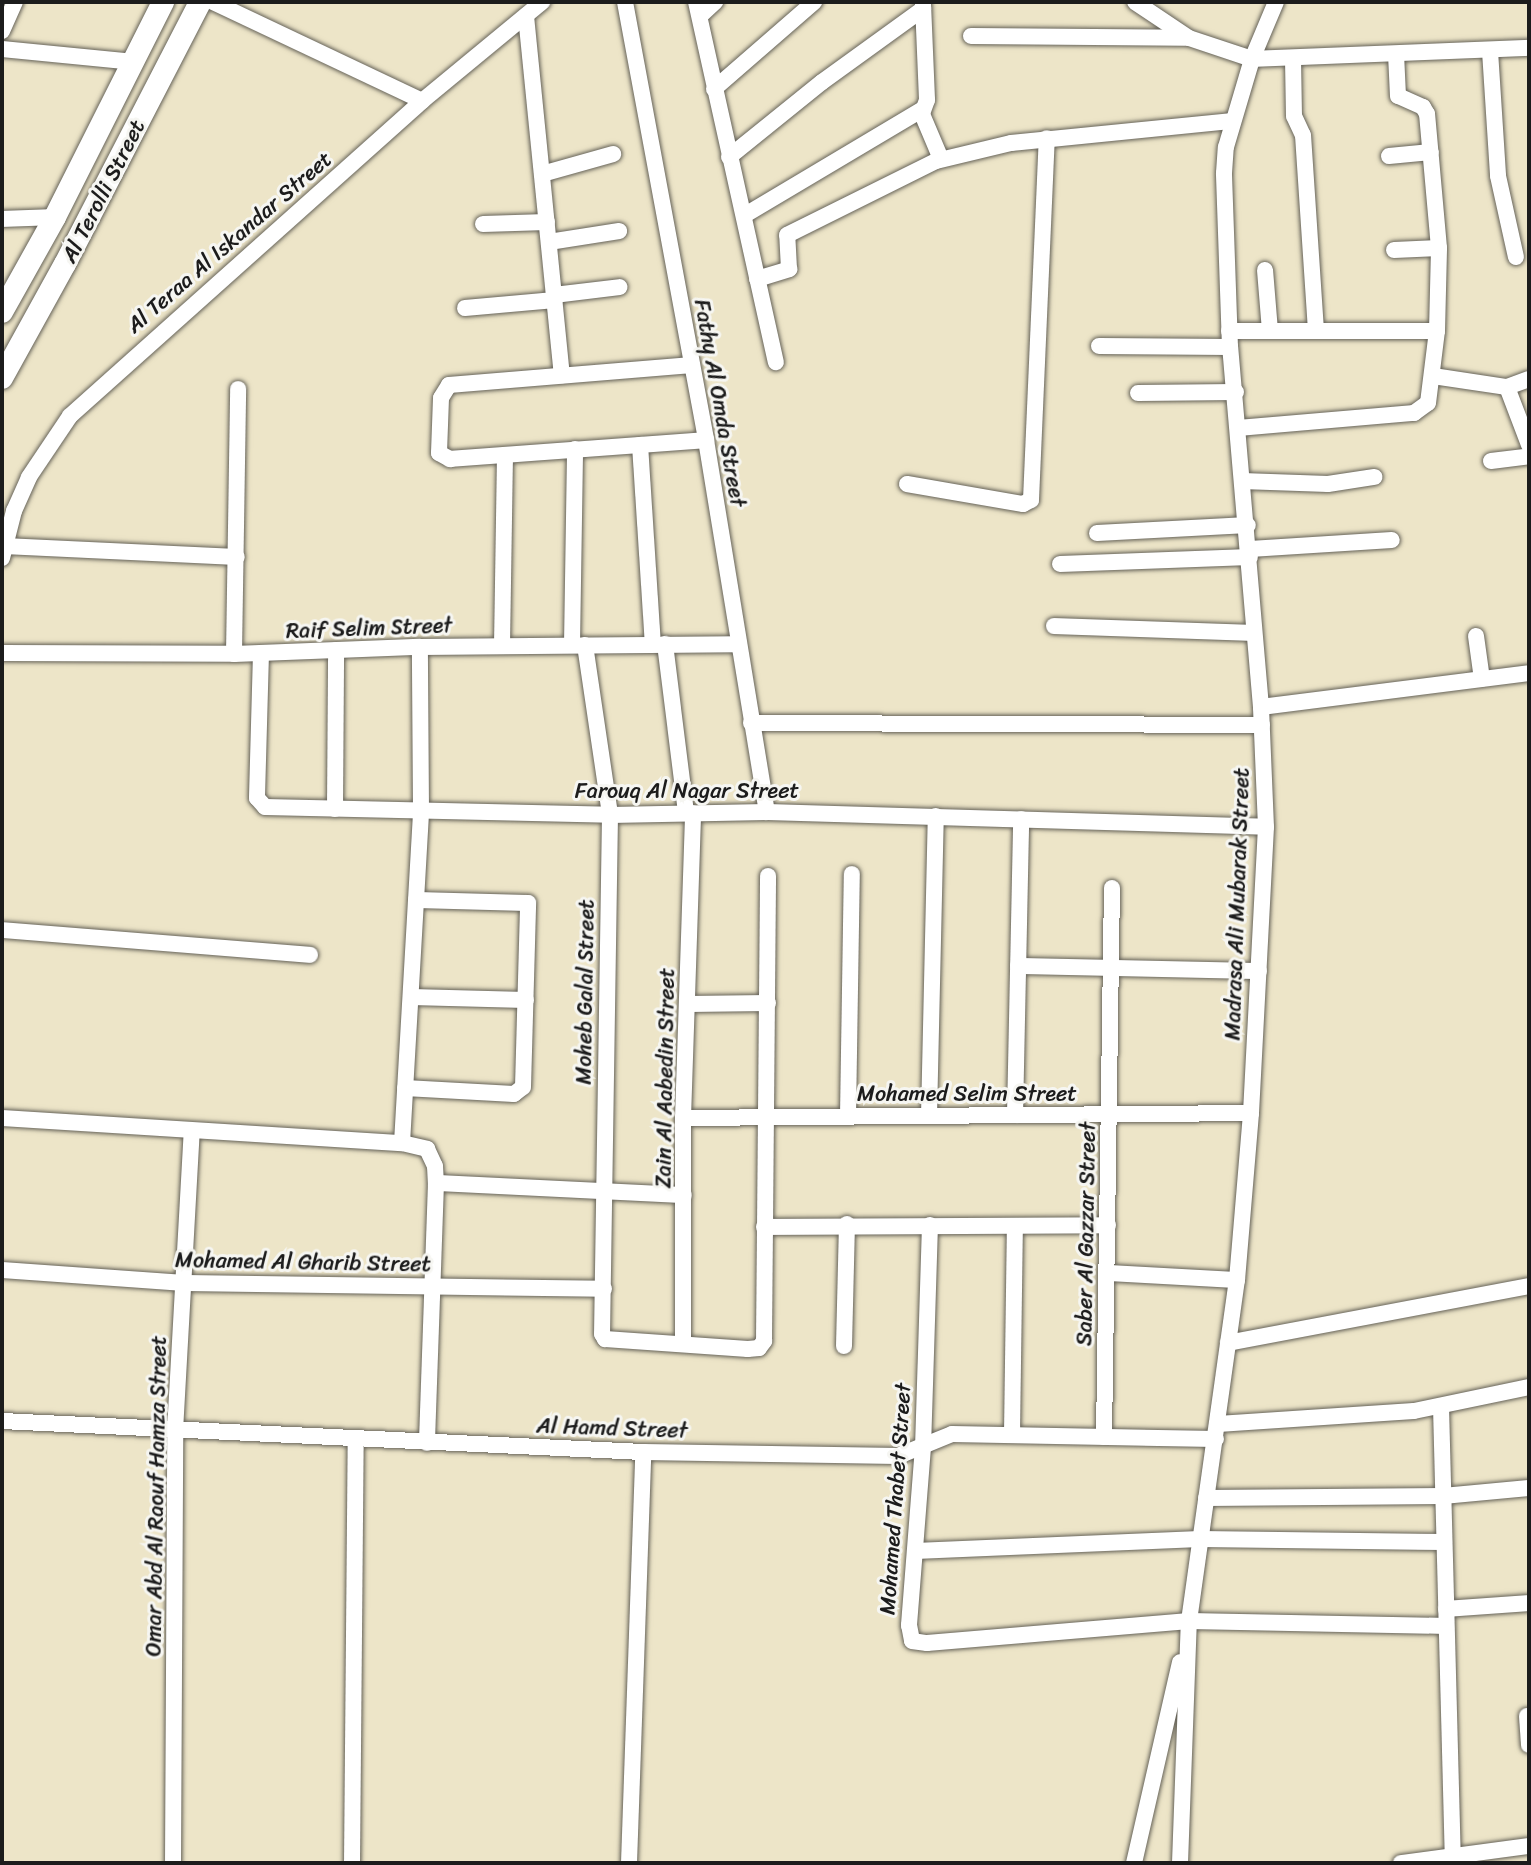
<!DOCTYPE html>
<html>
<head>
<meta charset="utf-8">
<style>
	body { margin:0 }
	#map { position:relative; width:1531px; height:1865px; overflow:hidden; background:#ede5c8; font-family:Sriracha,sans-serif }
	div>[style] { position:absolute }
	[style*='--x'] { left:calc(var(--x)*1px); top:calc(var(--y)*1px); width:calc(var(--w)*1px); rotate:calc(var(--a)*1deg) }
	.roads { filter:drop-shadow(0 0 2px #656258) drop-shadow(0 0 2px #656258) }
	.street>* { height:16px; margin:-8px; padding:0 8px; transform-origin:8px; border-radius:8px; background:#fff }
	.secondary>* { height:22px; margin:-11px; padding:0 11px; transform-origin:11px; border-radius:11px; background:#fff }
	span { translate:-50% -50%; white-space:nowrap; text-align:center; line-height:1.15; -webkit-text-stroke:6px #f6f6f2; paint-order:stroke }
	.street-label { font-size:22px; color:#1c1c1c }
	.frame { position:absolute; inset:0; border:4px solid #1c1c1c; pointer-events:none }
</style>
</head>
<body>
<div id="map">
	<div class="roads">
		<div class="street">
			<div style="--x:213;--y:2;--w:231;--a:25.3"></div>
			<div style="--x:625;--y:2;--w:445;--a:79.5"></div>
			<div style="--x:706;--y:440;--w:377;--a:80.7"></div>
			<div style="--x:696;--y:2;--w:369;--a:77.5"></div>
			<div style="--x:1135;--y:2;--w:65;--a:33.7"></div>
			<div style="--x:1189;--y:38;--w:66;--a:18.4"></div>
			<div style="--x:1252;--y:59;--w:277;--a:-2.3"></div>
			<div style="--x:923;--y:4;--w:96;--a:87.6"></div>
			<div style="--x:927;--y:100;--w:15;--a:110"></div>
			<div style="--x:922;--y:114;--w:49;--a:67.1"></div>
			<div style="--x:526;--y:16;--w:361;--a:84.3"></div>
			<div style="--x:700;--y:16;--w:21;--a:-43"></div>
			<div style="--x:2;--y:31;--w:32;--a:-66"></div>
			<div style="--x:971;--y:36;--w:214;--a:0.5"></div>
			<div style="--x:2;--y:49;--w:133;--a:5.6"></div>
			<div style="--x:1490;--y:51;--w:125;--a:86.3"></div>
			<div style="--x:1498;--y:176;--w:83;--a:77.5"></div>
			<div style="--x:1293;--y:59;--w:57;--a:89"></div>
			<div style="--x:1294;--y:116;--w:21;--a:65"></div>
			<div style="--x:1303;--y:135;--w:196;--a:86.2"></div>
			<div style="--x:714;--y:89;--w:133;--a:-41"></div>
			<div style="--x:1389;--y:156;--w:42;--a:-5.4"></div>
			<div style="--x:729;--y:157;--w:119;--a:-38.9"></div>
			<div style="--x:822;--y:82;--w:125;--a:-35.9"></div>
			<div style="--x:542;--y:174;--w:74;--a:-15.7"></div>
			<div style="--x:745;--y:215;--w:207;--a:-30.8"></div>
			<div style="--x:2;--y:219;--w:53;--a:-2.2"></div>
			<div style="--x:483;--y:224;--w:64;--a:-1.8"></div>
			<div style="--x:549;--y:242;--w:71;--a:-8.9"></div>
			<div style="--x:1394;--y:250;--w:45;--a:-2.5"></div>
			<div style="--x:1265;--y:270;--w:61;--a:85.3"></div>
			<div style="--x:757;--y:279;--w:34;--a:-17"></div>
			<div style="--x:789;--y:269;--w:34;--a:-93"></div>
			<div style="--x:787;--y:235;--w:166;--a:-26.4"></div>
			<div style="--x:936;--y:161;--w:77;--a:-13.5"></div>
			<div style="--x:1011;--y:143;--w:223;--a:-5.7"></div>
			<div style="--x:554;--y:295;--w:66;--a:-6.9"></div>
			<div style="--x:465;--y:308;--w:90;--a:-5.1"></div>
			<div style="--x:1229;--y:331;--w:208;--a:0"></div>
			<div style="--x:1099;--y:346;--w:131;--a:0.4"></div>
			<div style="--x:692;--y:365;--w:244;--a:175.3"></div>
			<div style="--x:449;--y:385;--w:15;--a:122"></div>
			<div style="--x:441;--y:398;--w:55;--a:92.1"></div>
			<div style="--x:439;--y:453;--w:13;--a:29"></div>
			<div style="--x:450;--y:459;--w:257;--a:-4.2"></div>
			<div style="--x:1433;--y:376;--w:75;--a:8.5"></div>
			<div style="--x:1507;--y:387;--w:23;--a:-20"></div>
			<div style="--x:1507;--y:387;--w:62;--a:69.2"></div>
			<div style="--x:1138;--y:393;--w:98;--a:-0.6"></div>
			<div style="--x:1238;--y:428;--w:177;--a:-4.9"></div>
			<div style="--x:1414;--y:413;--w:17;--a:-36"></div>
			<div style="--x:1428;--y:403;--w:73;--a:-82.9"></div>
			<div style="--x:1437;--y:331;--w:83;--a:-88.6"></div>
			<div style="--x:1439;--y:248;--w:135;--a:-95.1"></div>
			<div style="--x:1427;--y:114;--w:8;--a:-120"></div>
			<div style="--x:1423;--y:107;--w:27;--a:-156"></div>
			<div style="--x:1398;--y:96;--w:42;--a:-92.7"></div>
			<div style="--x:640;--y:445;--w:199;--a:86.3"></div>
			<div style="--x:1491;--y:461;--w:38;--a:-7"></div>
			<div style="--x:1242;--y:481;--w:86;--a:2"></div>
			<div style="--x:1328;--y:484;--w:47;--a:-8.7"></div>
			<div style="--x:907;--y:484;--w:118;--a:9.8"></div>
			<div style="--x:1023;--y:504;--w:9;--a:-27"></div>
			<div style="--x:1031;--y:500;--w:362;--a:-87.5"></div>
			<div style="--x:1097;--y:533;--w:151;--a:-3"></div>
			<div style="--x:4;--y:546;--w:233;--a:2.7"></div>
			<div style="--x:1250;--y:549;--w:142;--a:-3.6"></div>
			<div style="--x:2;--y:558;--w:49;--a:-75.7"></div>
			<div style="--x:14;--y:511;--w:37;--a:-66"></div>
			<div style="--x:29;--y:477;--w:73;--a:-56.1"></div>
			<div style="--x:70;--y:416;--w:472;--a:-41.8"></div>
			<div style="--x:422;--y:101;--w:156;--a:-39.5"></div>
			<div style="--x:1060;--y:564;--w:190;--a:-2.1"></div>
			<div style="--x:1054;--y:626;--w:200;--a:2"></div>
			<div style="--x:1476;--y:636;--w:43;--a:82.1"></div>
			<div style="--x:665;--y:644;--w:170;--a:82.9"></div>
			<div style="--x:572;--y:645;--w:196;--a:-89.1"></div>
			<div style="--x:585;--y:645;--w:172;--a:81.6"></div>
			<div style="--x:610;--y:815;--w:519;--a:90.88"></div>
			<div style="--x:602;--y:1334;--w:6;--a:59"></div>
			<div style="--x:605;--y:1339;--w:143;--a:4"></div>
			<div style="--x:748;--y:1349;--w:11;--a:-5"></div>
			<div style="--x:759;--y:1348;--w:9;--a:-54"></div>
			<div style="--x:764;--y:1341;--w:465;--a:-89.5"></div>
			<div style="--x:502;--y:646;--w:191;--a:-89.1"></div>
			<div style="--x:2;--y:653;--w:232;--a:0.2"></div>
			<div style="--x:234;--y:654;--w:186;--a:-2.2"></div>
			<div style="--x:420;--y:647;--w:317;--a:-0.5"></div>
			<div style="--x:261;--y:653;--w:145;--a:91.6"></div>
			<div style="--x:257;--y:798;--w:12;--a:48"></div>
			<div style="--x:265;--y:807;--w:345;--a:1.3"></div>
			<div style="--x:610;--y:815;--w:157;--a:-1.1"></div>
			<div style="--x:767;--y:812;--w:499;--a:1.7"></div>
			<div style="--x:234;--y:654;--w:265;--a:-89.1"></div>
			<div style="--x:1261;--y:707;--w:270;--a:-7.2"></div>
			<div style="--x:751;--y:723;--w:511;--a:0.22"></div>
			<div style="--x:335;--y:809;--w:159;--a:-89.6"></div>
			<div style="--x:2;--y:930;--w:309;--a:4.6"></div>
			<div style="--x:1018;--y:966;--w:241;--a:1.2"></div>
			<div style="--x:411;--y:997;--w:115;--a:1.5"></div>
			<div style="--x:688;--y:1004;--w:80;--a:-0.7"></div>
			<div style="--x:405;--y:1088;--w:109;--a:3.2"></div>
			<div style="--x:514;--y:1094;--w:11;--a:-38"></div>
			<div style="--x:523;--y:1087;--w:184;--a:-88.4"></div>
			<div style="--x:528;--y:903;--w:112;--a:-178.5"></div>
			<div style="--x:1015;--y:1115;--w:296;--a:-88.8"></div>
			<div style="--x:848;--y:1116;--w:242;--a:-89.1"></div>
			<div style="--x:929;--y:1116;--w:300;--a:-88.7"></div>
			<div style="--x:2;--y:1118;--w:401;--a:3.6"></div>
			<div style="--x:402;--y:1143;--w:26;--a:13"></div>
			<div style="--x:427;--y:1149;--w:19;--a:65"></div>
			<div style="--x:435;--y:1166;--w:17;--a:87"></div>
			<div style="--x:436;--y:1183;--w:260;--a:92"></div>
			<div style="--x:683;--y:1118;--w:568;--a:-0.5"></div>
			<div style="--x:402;--y:1143;--w:334;--a:-86.7"></div>
			<div style="--x:421;--y:810;--w:163;--a:-90.4"></div>
			<div style="--x:436;--y:1183;--w:248;--a:2.8"></div>
			<div style="--x:930;--y:1225;--w:222;--a:91.8"></div>
			<div style="--x:923;--y:1447;--w:179;--a:94.5"></div>
			<div style="--x:909;--y:1625;--w:16;--a:79"></div>
			<div style="--x:912;--y:1641;--w:15;--a:8"></div>
			<div style="--x:927;--y:1643;--w:263;--a:-4.8"></div>
			<div style="--x:1189;--y:1621;--w:257;--a:1.1"></div>
			<div style="--x:764;--y:1227;--w:344;--a:-0.3"></div>
			<div style="--x:2;--y:1270;--w:183;--a:4.1"></div>
			<div style="--x:185;--y:1283;--w:419;--a:0.8"></div>
			<div style="--x:1108;--y:1273;--w:129;--a:3.1"></div>
			<div style="--x:1228;--y:1343;--w:306;--a:-10.7"></div>
			<div style="--x:683;--y:1344;--w:226;--a:-90"></div>
			<div style="--x:683;--y:1118;--w:305;--a:-88.1"></div>
			<div style="--x:844;--y:1346;--w:122;--a:-88.6"></div>
			<div style="--x:1441;--y:1407;--w:446;--a:88.5"></div>
			<div style="--x:2;--y:1421;--w:642;--a:2.77"></div>
			<div style="--x:643;--y:1452;--w:255;--a:0.9"></div>
			<div style="--x:898;--y:1456;--w:58;--a:-22.2"></div>
			<div style="--x:952;--y:1434;--w:264;--a:1.1"></div>
			<div style="--x:1218;--y:1424;--w:196;--a:-3.8"></div>
			<div style="--x:1414;--y:1411;--w:117;--a:-11.8"></div>
			<div style="--x:1012;--y:1434;--w:208;--a:-89.2"></div>
			<div style="--x:1104;--y:1437;--w:549;--a:-89.17"></div>
			<div style="--x:1206;--y:1498;--w:237;--a:-0.5"></div>
			<div style="--x:1443;--y:1496;--w:86;--a:-5.3"></div>
			<div style="--x:915;--y:1551;--w:285;--a:-2.4"></div>
			<div style="--x:1200;--y:1539;--w:244;--a:0.7"></div>
			<div style="--x:1446;--y:1609;--w:83;--a:-4.1"></div>
			<div style="--x:1527;--y:1716;--w:29;--a:86"></div>
			<div style="--x:173;--y:1863;--w:432;--a:-89.7"></div>
			<div style="--x:175;--y:1431;--w:300;--a:-86.8"></div>
			<div style="--x:352;--y:1863;--w:423;--a:-89.5"></div>
			<div style="--x:629;--y:1863;--w:411;--a:-88"></div>
			<div style="--x:1134;--y:1863;--w:206;--a:-77.1"></div>
			<div style="--x:1180;--y:1863;--w:242;--a:-87.9"></div>
			<div style="--x:1189;--y:1621;--w:344;--a:-82"></div>
			<div style="--x:1237;--y:1280;--w:168;--a:-85.2"></div>
			<div style="--x:1251;--y:1113;--w:286;--a:-87"></div>
			<div style="--x:1266;--y:827;--w:120;--a:-92.4"></div>
			<div style="--x:1261;--y:707;--w:361;--a:-94.9"></div>
			<div style="--x:1230;--y:347;--w:174;--a:-92"></div>
			<div style="--x:1224;--y:173;--w:26;--a:-86"></div>
			<div style="--x:1226;--y:147;--w:92;--a:-73.5"></div>
			<div style="--x:1252;--y:59;--w:62;--a:-67.2"></div>
			<div style="--x:1401;--y:1863;--w:129;--a:-7.6"></div>
		</div>
		<div class="secondary">
			<div style="--x:2;--y:312;--w:109;--a:-60.8"></div>
			<div style="--x:55;--y:217;--w:241;--a:-63.3"></div>
			<div style="--x:2;--y:378;--w:130;--a:-61.1"></div>
			<div style="--x:65;--y:264;--w:295;--a:-62.7"></div>
		</div>
	</div>
	<div class="street-label">
		<span style="left:103px;top:191px;rotate:-63deg">Al Terolli Street</span>
		<span style="left:229px;top:242px;rotate:-41deg">Al Teraa Al Iskandar Street</span>
		<span style="left:720px;top:403px;rotate:80deg">Fathy Al Omda Street</span>
		<span style="left:369px;top:628px;rotate:-2deg">Raif Selim Street</span>
		<span style="left:687px;top:791px">Farouq Al Nagar Street</span>
		<span style="left:1237px;top:904px;rotate:-88deg">Madrasa Ali Mubarak Street</span>
		<span style="left:585px;top:992px;rotate:-89deg">Moheb Galal Street</span>
		<span style="left:665px;top:1078px;rotate:-89deg">Zain Al Aabedin Street</span>
		<span style="left:967px;top:1094px">Mohamed Selim Street</span>
		<span style="left:1086px;top:1234px;rotate:-89deg">Saber Al Gazzar Street</span>
		<span style="left:303px;top:1262px;rotate:1deg">Mohamed Al Gharib Street</span>
		<span style="left:612px;top:1428px;rotate:2deg">Al Hamd Street</span>
		<span style="left:156px;top:1496px;rotate:-89deg">Omar Abd Al Raouf Hamza Street</span>
		<span style="left:895px;top:1499px;rotate:-86deg">Mohamed Thabet Street</span>
	</div>
	<div class="frame"></div>
</div>
</body>
</html>
